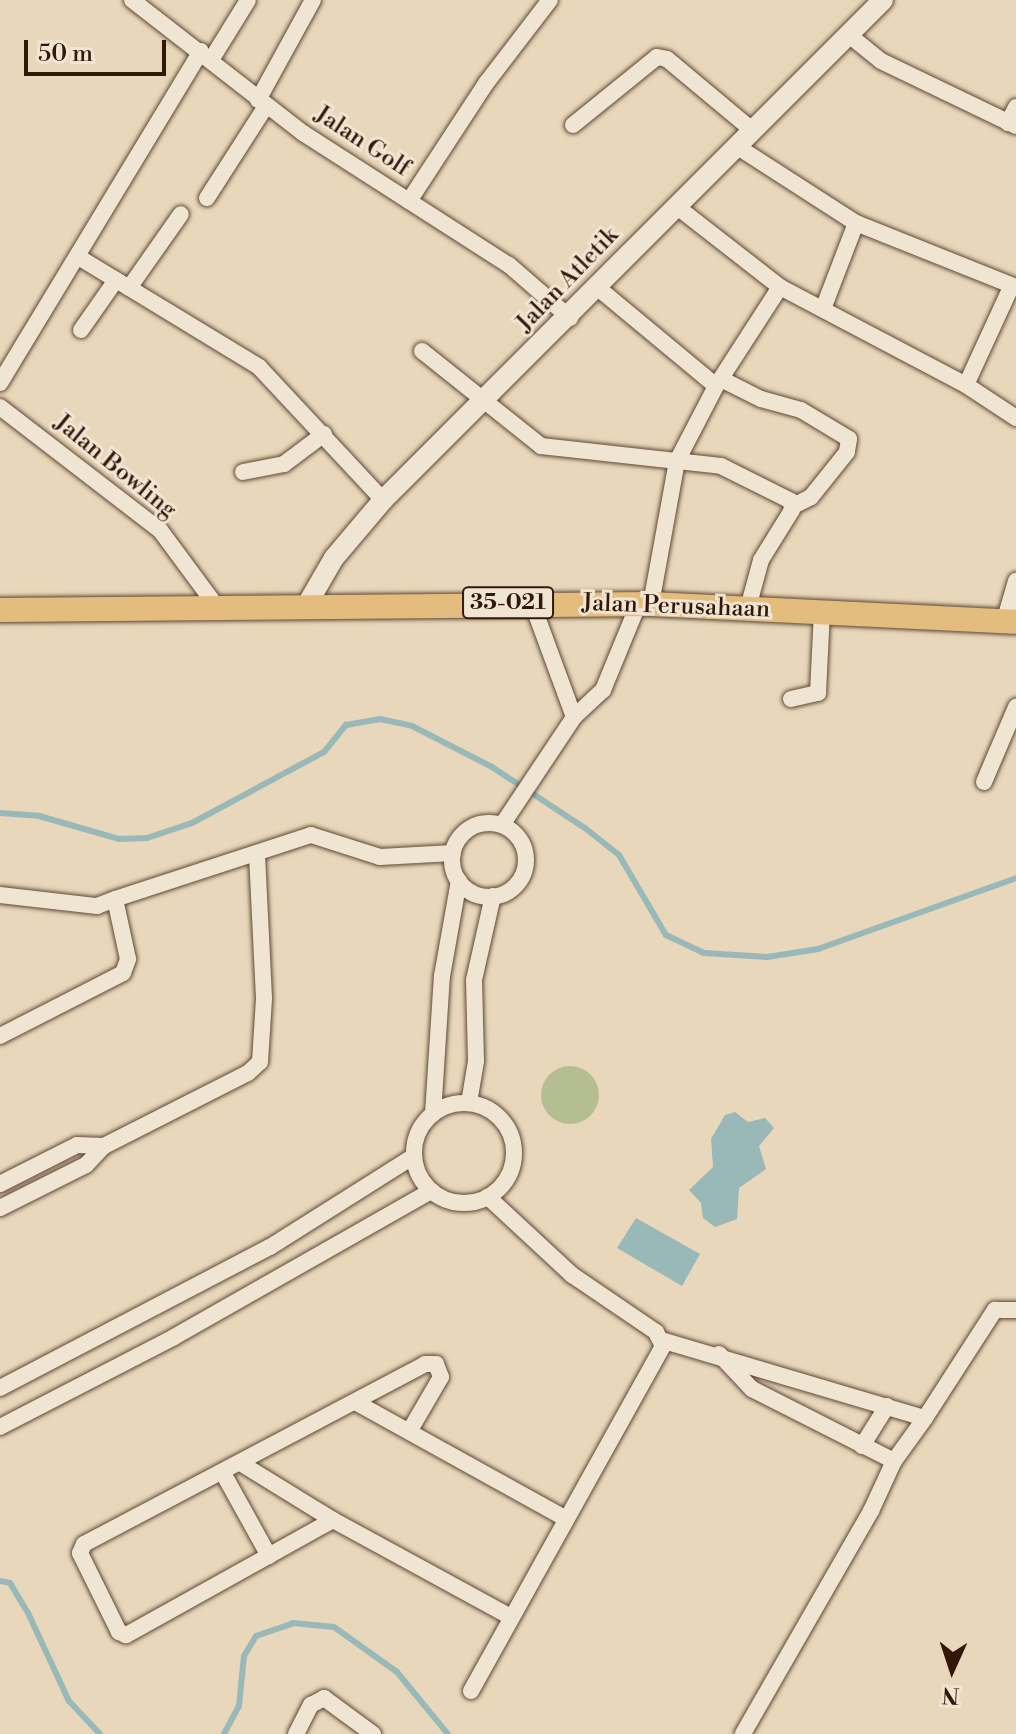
<!DOCTYPE html>
<html>
<head>
<meta charset="utf-8">
<style>
	body { margin:0 }
	#map { position:relative; width:1016px; height:1734px; overflow:hidden; background:#e8d7ba; font-family:"Libre Bodoni",serif }
	div>[style] { position:absolute }
	[style*='--x'] { left:calc(var(--x)*1px); top:calc(var(--y)*1px); width:calc(var(--w)*1px); rotate:calc(var(--a)*1deg) }
	.green>* { inset:0; background:#b4be91 }
	.round { border-radius:50% }
	.water>* { inset:0; background:#99b8b8 }
	.stream>* { height:6px; margin:-3px; padding:0 3px; transform-origin:3px; border-radius:3px; background:#99b8b8 }
	.roads { filter:drop-shadow(0 0 2px #604735) drop-shadow(0 0 2px #604735) }
	.minor>* { height:16px; margin:-8px; padding:0 8px; transform-origin:8px; border-radius:8px; background:#f0e5d2 }
	.minor>.ring { margin:-8px; padding:0; box-sizing:content-box; background:none; border:16px solid #f0e5d2; border-radius:50% }
	.tertiary>* { height:20px; margin:-10px; padding:0 10px; transform-origin:10px; border-radius:10px; background:#f0e5d2 }
	.primary>* { height:24px; margin:-12px; padding:0 12px; transform-origin:12px; border-radius:12px; background:#e4bc7d }
	span { translate:-50% -50%; white-space:nowrap; text-align:center; line-height:1.15; -webkit-text-stroke:6px #f0e5d2; paint-order:stroke }
	.shield-label span { padding:2px 6px; background:#f0e5d2; border:2px solid; border-radius:6px; -webkit-text-stroke-width:0 }
	.shield-label { font-size:22px; color:#331709; font-weight:700 }
	.street-label { font-size:24px; color:#331709 }
	.north { position:absolute; left:912px; top:1630px; width:80px; height:80px; -webkit-text-stroke:6px #f0e5d2; paint-order:stroke; rotate:183deg; font-size:22px; font-weight:700; line-height:32px; text-align:center; color:#331709 }
	.north::after { content:''; display:block; margin:auto; width:28px; height:36px; background:#331709; clip-path:polygon(50% 0,100% 100%,50% 72%,0 100%) }
	.scale { position:absolute; left:24px; top:40px; width:142px; height:36px; box-sizing:border-box; border:4px solid #331709; border-top:0; padding-left:10px; font-size:24px; line-height:28px; white-space:nowrap; color:#331709; -webkit-text-stroke:6px #f0e5d2; paint-order:stroke }
</style>
</head>
<body>
<div id="map">
	<div class="green">
		<div class="round" style="left:541px;top:1066px;width:58px;height:58px"></div>
	</div>
	<div class="water">
		<div style="clip-path:polygon(735px 1112px,748px 1122px,765px 1118px,774px 1128px,759px 1146px,766px 1169px,739px 1188px,737px 1219px,715px 1227px,703px 1218px,701px 1203px,689px 1190px,713px 1167px,711px 1139px,725px 1115px)"></div>
		<div style="clip-path:polygon(636px 1218px,700px 1254px,682px 1286px,617px 1248px)"></div>
	</div>
	<div class="stream">
		<div style="--x:0;--y:813;--w:39;--a:4"></div>
		<div style="--x:39;--y:816;--w:83;--a:16"></div>
		<div style="--x:119;--y:839;--w:28;--a:-2"></div>
		<div style="--x:147;--y:838;--w:47;--a:-18.4"></div>
		<div style="--x:192;--y:823;--w:150;--a:-28.3"></div>
		<div style="--x:324;--y:752;--w:35;--a:-51"></div>
		<div style="--x:346;--y:725;--w:35;--a:-10"></div>
		<div style="--x:380;--y:719;--w:33;--a:12"></div>
		<div style="--x:412;--y:726;--w:90;--a:27.1"></div>
		<div style="--x:492;--y:767;--w:111;--a:33.3"></div>
		<div style="--x:585;--y:828;--w:43;--a:38.5"></div>
		<div style="--x:619;--y:855;--w:93;--a:59.6"></div>
		<div style="--x:666;--y:935;--w:42;--a:25.3"></div>
		<div style="--x:704;--y:953;--w:63;--a:3.6"></div>
		<div style="--x:767;--y:957;--w:52;--a:-8.9"></div>
		<div style="--x:818;--y:949;--w:210;--a:-19.7"></div>
		<div style="--x:0;--y:1581;--w:10;--a:11"></div>
		<div style="--x:10;--y:1583;--w:37;--a:59"></div>
		<div style="--x:29;--y:1615;--w:95;--a:65.1"></div>
		<div style="--x:69;--y:1701;--w:45;--a:46.8"></div>
		<div style="--x:224;--y:1734;--w:32;--a:-62"></div>
		<div style="--x:239;--y:1706;--w:50;--a:-84.3"></div>
		<div style="--x:244;--y:1656;--w:23;--a:-59"></div>
		<div style="--x:256;--y:1636;--w:39;--a:-19"></div>
		<div style="--x:293;--y:1623;--w:41;--a:5.6"></div>
		<div style="--x:334;--y:1627;--w:77;--a:35.5"></div>
		<div style="--x:397;--y:1672;--w:80;--a:50.6"></div>
	</div>
	<div class="roads">
		<div class="minor">
			<div style="--x:132;--y:0;--w:217;--a:37.9"></div>
			<div style="--x:303;--y:133;--w:245;--a:32.7"></div>
			<div style="--x:509;--y:265;--w:81;--a:41"></div>
			<div style="--x:849;--y:35;--w:41;--a:39.1"></div>
			<div style="--x:881;--y:61;--w:150;--a:25.7"></div>
			<div style="--x:211;--y:60;--w:70;--a:-58.3"></div>
			<div style="--x:258;--y:100;--w:114;--a:-61.2"></div>
			<div style="--x:1008;--y:123;--w:18;--a:-63"></div>
			<div style="--x:573;--y:125;--w:108;--a:-39"></div>
			<div style="--x:657;--y:57;--w:10;--a:11"></div>
			<div style="--x:667;--y:59;--w:111;--a:39.9"></div>
			<div style="--x:738;--y:147;--w:140;--a:32.8"></div>
			<div style="--x:856;--y:223;--w:172;--a:21.8"></div>
			<div style="--x:207;--y:198;--w:109;--a:-57.3"></div>
			<div style="--x:409;--y:201;--w:142;--a:-56.8"></div>
			<div style="--x:487;--y:82;--w:103;--a:-52.5"></div>
			<div style="--x:676;--y:206;--w:132;--a:37.9"></div>
			<div style="--x:780;--y:287;--w:210;--a:27.8"></div>
			<div style="--x:966;--y:385;--w:60;--a:33.4"></div>
			<div style="--x:80;--y:258;--w:210;--a:31.3"></div>
			<div style="--x:259;--y:367;--w:182;--a:47"></div>
			<div style="--x:129;--y:288;--w:90;--a:-54.9"></div>
			<div style="--x:598;--y:288;--w:153;--a:39.7"></div>
			<div style="--x:823;--y:309;--w:92;--a:-69"></div>
			<div style="--x:81;--y:330;--w:61;--a:-55"></div>
			<div style="--x:422;--y:351;--w:152;--a:38.6"></div>
			<div style="--x:541;--y:446;--w:181;--a:6.3"></div>
			<div style="--x:721;--y:466;--w:78;--a:26.6"></div>
			<div style="--x:791;--y:501;--w:9;--a:84"></div>
			<div style="--x:792;--y:510;--w:59;--a:121.8"></div>
			<div style="--x:761;--y:560;--w:50;--a:105.2"></div>
			<div style="--x:723;--y:380;--w:42;--a:26.6"></div>
			<div style="--x:761;--y:399;--w:41;--a:15.4"></div>
			<div style="--x:801;--y:410;--w:56;--a:31.1"></div>
			<div style="--x:849;--y:439;--w:13;--a:99"></div>
			<div style="--x:847;--y:452;--w:58;--a:128.7"></div>
			<div style="--x:811;--y:497;--w:18;--a:153"></div>
			<div style="--x:0;--y:383;--w:388;--a:-58.8"></div>
			<div style="--x:966;--y:385;--w:108;--a:-65.3"></div>
			<div style="--x:0;--y:407;--w:202;--a:37.6"></div>
			<div style="--x:160;--y:530;--w:101;--a:53.5"></div>
			<div style="--x:243;--y:472;--w:42;--a:-11"></div>
			<div style="--x:284;--y:464;--w:50;--a:-36.9"></div>
			<div style="--x:532;--y:603;--w:121;--a:69.8"></div>
			<div style="--x:651;--y:604;--w:145;--a:-79.7"></div>
			<div style="--x:677;--y:461;--w:85;--a:-62.5"></div>
			<div style="--x:716;--y:386;--w:118;--a:-57.1"></div>
			<div style="--x:1004;--y:622;--w:43;--a:-73.7"></div>
			<div style="--x:791;--y:699;--w:28;--a:-13"></div>
			<div style="--x:818;--y:693;--w:82;--a:-87.2"></div>
			<div style="--x:984;--y:782;--w:82;--a:-66.9"></div>
			<div class="ring" style="left:452px;top:823px;width:58px;height:58px"></div>
			<div style="--x:502;--y:825;--w:130;--a:-56.3"></div>
			<div style="--x:574;--y:717;--w:40;--a:-43"></div>
			<div style="--x:603;--y:690;--w:92;--a:-67.6"></div>
			<div style="--x:0;--y:895;--w:98;--a:6.5"></div>
			<div style="--x:97;--y:906;--w:19;--a:-21"></div>
			<div style="--x:0;--y:1036;--w:138;--a:-27.1"></div>
			<div style="--x:123;--y:973;--w:15;--a:-70"></div>
			<div style="--x:128;--y:959;--w:61;--a:-102.2"></div>
			<div style="--x:115;--y:899;--w:206;--a:-18.1"></div>
			<div style="--x:311;--y:835;--w:72;--a:17.7"></div>
			<div style="--x:380;--y:857;--w:73;--a:-3.1"></div>
			<div class="ring" style="left:414px;top:1103px;width:84px;height:84px"></div>
			<div style="--x:469;--y:1103;--w:43;--a:-80.5"></div>
			<div style="--x:476;--y:1061;--w:81;--a:-91.4"></div>
			<div style="--x:474;--y:980;--w:86;--a:-77.3"></div>
			<div style="--x:433;--y:1114;--w:138;--a:-86.3"></div>
			<div style="--x:442;--y:976;--w:97;--a:-79.9"></div>
			<div style="--x:0;--y:1184;--w:86;--a:-26.9"></div>
			<div style="--x:77;--y:1145;--w:27;--a:2"></div>
			<div style="--x:0;--y:1208;--w:96;--a:-26.6"></div>
			<div style="--x:86;--y:1165;--w:26;--a:-47"></div>
			<div style="--x:104;--y:1146;--w:161;--a:-26.9"></div>
			<div style="--x:248;--y:1073;--w:16;--a:-43"></div>
			<div style="--x:260;--y:1062;--w:64;--a:-86.4"></div>
			<div style="--x:264;--y:998;--w:143;--a:-92.8"></div>
			<div style="--x:661;--y:1340;--w:275;--a:16.5"></div>
			<div style="--x:925;--y:1418;--w:53;--a:125.8"></div>
			<div style="--x:719;--y:1354;--w:48;--a:46.7"></div>
			<div style="--x:752;--y:1389;--w:159;--a:26.9"></div>
			<div style="--x:894;--y:1461;--w:55;--a:114.7"></div>
			<div style="--x:871;--y:1511;--w:257;--a:119.9"></div>
			<div style="--x:0;--y:1388;--w:305;--a:-27.6"></div>
			<div style="--x:270;--y:1247;--w:170;--a:-32.3"></div>
			<div style="--x:357;--y:1403;--w:239;--a:29"></div>
			<div style="--x:925;--y:1418;--w:129;--a:-57.1"></div>
			<div style="--x:995;--y:1310;--w:21;--a:0"></div>
			<div style="--x:0;--y:1427;--w:196;--a:-27.3"></div>
			<div style="--x:174;--y:1337;--w:296;--a:-29.6"></div>
			<div style="--x:862;--y:1446;--w:47;--a:-58"></div>
			<div style="--x:242;--y:1464;--w:107;--a:31.6"></div>
			<div style="--x:333;--y:1520;--w:203;--a:28.6"></div>
			<div style="--x:223;--y:1473;--w:95;--a:61"></div>
			<div style="--x:333;--y:1520;--w:237;--a:150.9"></div>
			<div style="--x:126;--y:1635;--w:8;--a:-157"></div>
			<div style="--x:119;--y:1632;--w:88;--a:-116.3"></div>
			<div style="--x:80;--y:1553;--w:10;--a:-66"></div>
			<div style="--x:84;--y:1544;--w:386;--a:-27.8"></div>
			<div style="--x:425;--y:1364;--w:11;--a:0"></div>
			<div style="--x:436;--y:1364;--w:14;--a:69"></div>
			<div style="--x:441;--y:1377;--w:61;--a:120.3"></div>
			<div style="--x:471;--y:1691;--w:395;--a:-60.9"></div>
			<div style="--x:663;--y:1346;--w:16;--a:-117"></div>
			<div style="--x:656;--y:1332;--w:102;--a:-145.8"></div>
			<div style="--x:572;--y:1275;--w:115;--a:-137.1"></div>
			<div style="--x:296;--y:1734;--w:33;--a:-63"></div>
			<div style="--x:311;--y:1705;--w:15;--a:-28"></div>
			<div style="--x:324;--y:1698;--w:61;--a:36.3"></div>
		</div>
		<div class="tertiary">
			<div style="--x:305;--y:608;--w:58;--a:-59.9"></div>
			<div style="--x:334;--y:558;--w:76;--a:-49.8"></div>
			<div style="--x:383;--y:500;--w:707;--a:-45"></div>
		</div>
		<div class="primary">
			<div style="--x:0;--y:610;--w:651;--a:-0.53"></div>
			<div style="--x:651;--y:604;--w:365;--a:2.8"></div>
		</div>
	</div>
	<div class="shield-label">
		<span style="left:508px;top:603px">35-021</span>
	</div>
	<div class="street-label">
		<span style="left:362px;top:142px;rotate:33deg">Jalan Golf</span>
		<span style="left:568px;top:280px;rotate:-46deg">Jalan Atletik</span>
		<span style="left:115px;top:467px;rotate:39deg">Jalan Bowling</span>
		<span style="left:676px;top:607px;rotate:2deg">Jalan Perusahaan</span>
	</div>
	<div class="north">N</div>
	<div class="scale">50 m</div>
</div>
</body>
</html>
